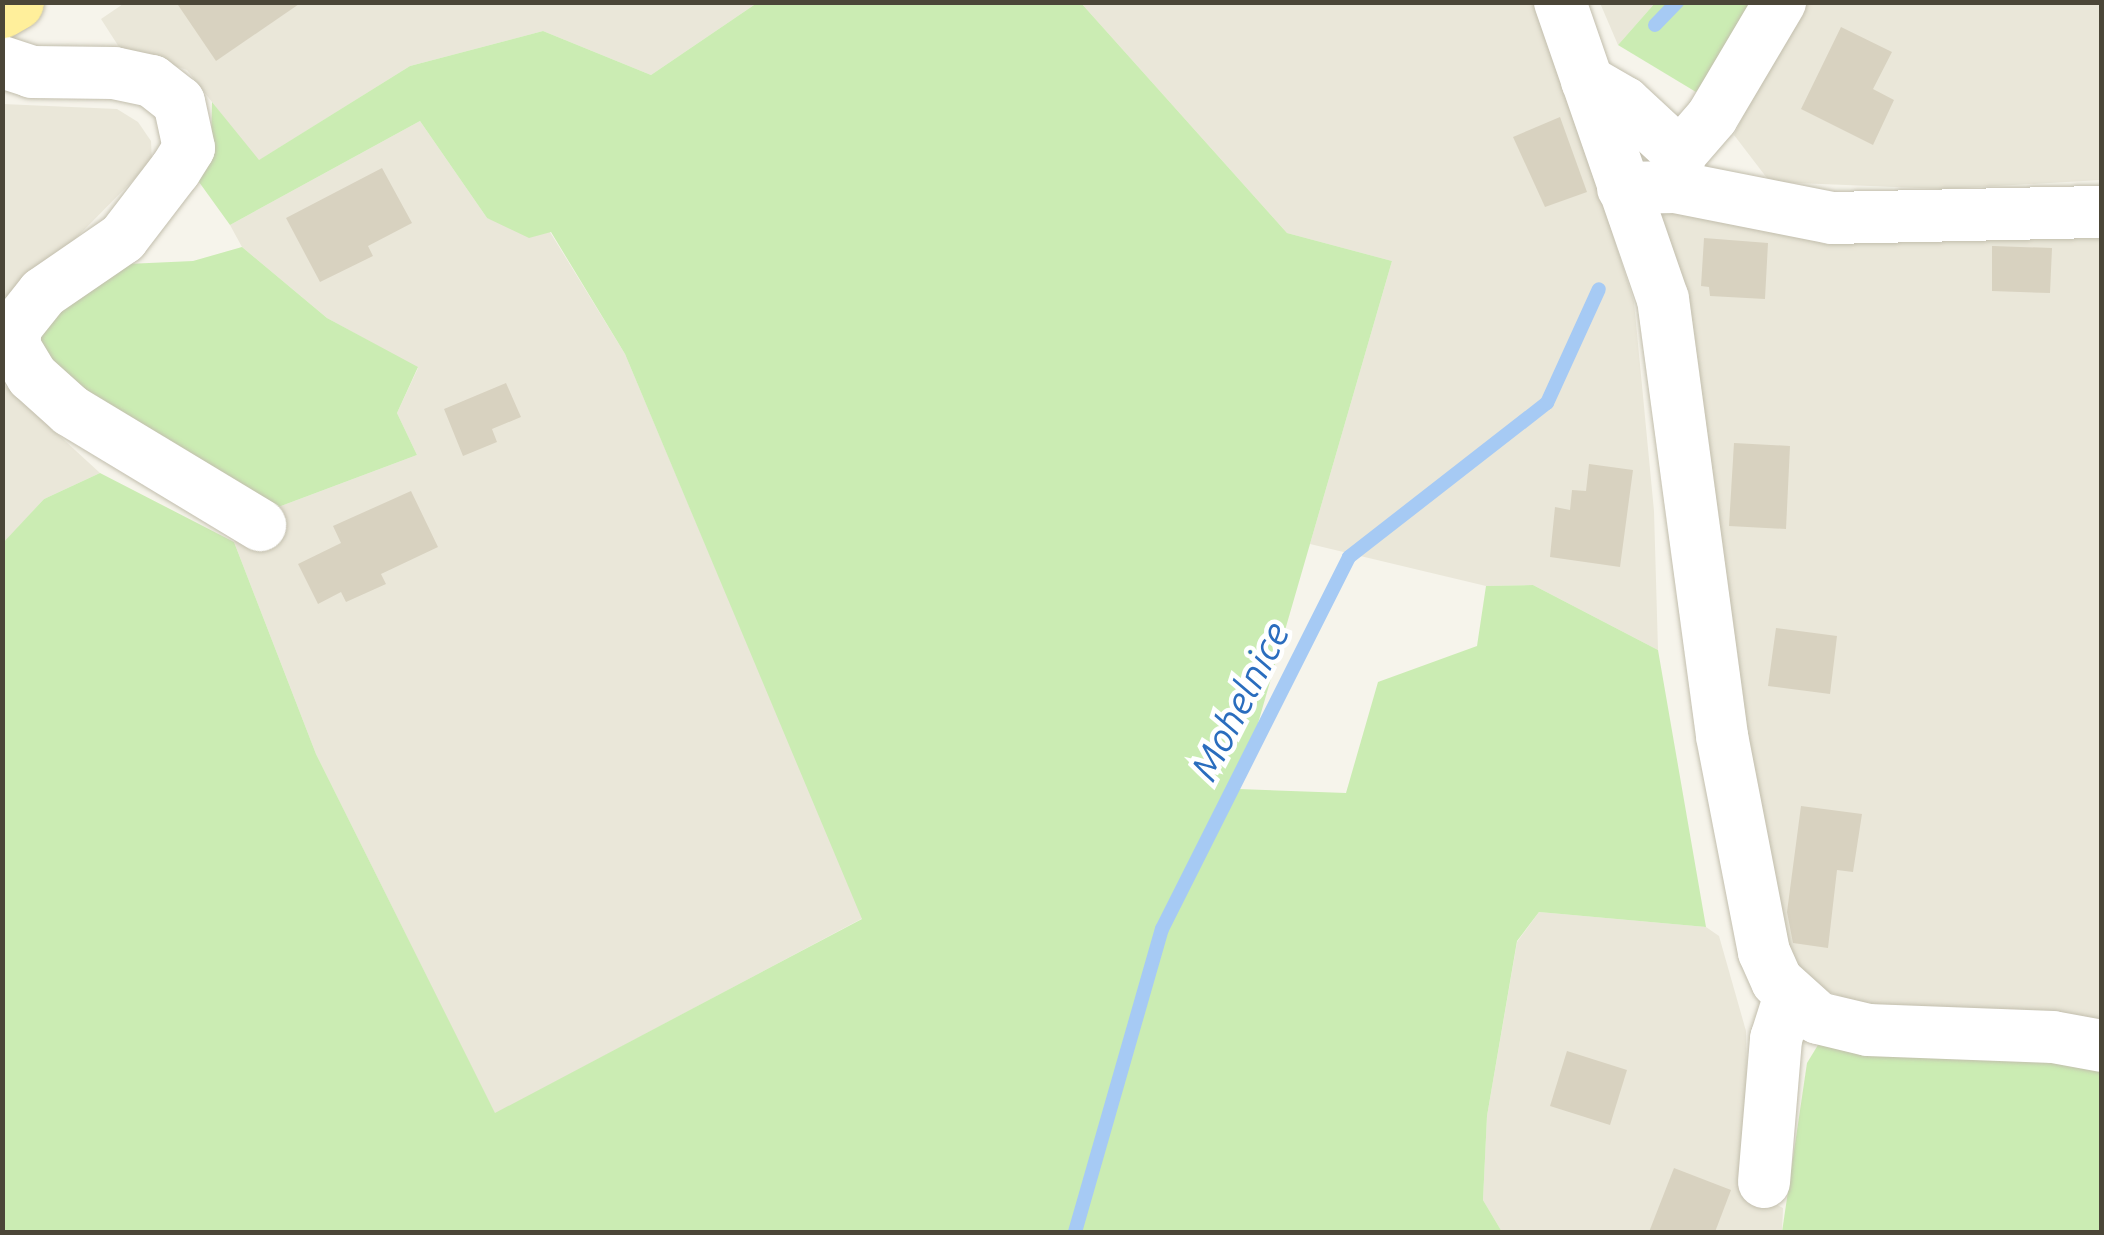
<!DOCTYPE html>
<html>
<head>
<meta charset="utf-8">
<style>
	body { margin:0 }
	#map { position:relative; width:2104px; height:1235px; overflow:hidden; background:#f6f4eb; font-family:Ubuntu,sans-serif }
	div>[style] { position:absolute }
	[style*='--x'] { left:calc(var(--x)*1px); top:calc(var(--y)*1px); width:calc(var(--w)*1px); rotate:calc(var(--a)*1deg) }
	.residential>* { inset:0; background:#eae7d9 }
	.green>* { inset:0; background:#cbecb3 }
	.stream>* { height:14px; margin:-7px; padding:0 7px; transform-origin:7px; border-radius:7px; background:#a6caf4 }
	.building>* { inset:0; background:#d8d2c0 }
	.roads { filter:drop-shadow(0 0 2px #c2bead) drop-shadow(0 0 2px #c2bead) }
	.minor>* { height:52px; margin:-26px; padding:0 26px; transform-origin:26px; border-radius:26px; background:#fff }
	.major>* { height:55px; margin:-27.5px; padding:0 27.5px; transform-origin:27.5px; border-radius:27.5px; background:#ffef9b }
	span { translate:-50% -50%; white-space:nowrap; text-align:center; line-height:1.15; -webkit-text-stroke:9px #fff; paint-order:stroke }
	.water-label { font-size:38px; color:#2a6dbe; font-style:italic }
	.frame { position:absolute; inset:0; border:5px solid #4b4638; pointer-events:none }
</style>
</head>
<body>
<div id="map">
	<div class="residential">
		<div style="clip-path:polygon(126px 2px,757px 3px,651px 75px,543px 31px,410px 66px,258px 161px,187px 70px,119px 47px,101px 19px)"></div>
		<div style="clip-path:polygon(1081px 3px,1540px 3px,1634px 302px,1654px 511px,1658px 650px,1533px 585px,1486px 586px,1310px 544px,1392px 261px,1287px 233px)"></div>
		<div style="clip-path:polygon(1600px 3px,1655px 3px,1618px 45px)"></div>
		<div style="clip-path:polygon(1797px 3px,2101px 3px,2101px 180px,1944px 189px,1770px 182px,1734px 135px)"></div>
		<div style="clip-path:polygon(3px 104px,117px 109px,138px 122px,151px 141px,152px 161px,3px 312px)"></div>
		<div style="clip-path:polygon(420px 121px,487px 218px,550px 232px,625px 354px,863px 918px,495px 1114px,316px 754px,234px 542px,265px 512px,417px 455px,397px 413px,418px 368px,327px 318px,242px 247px,230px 225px)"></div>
		<div style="clip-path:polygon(1656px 209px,2101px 234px,2101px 1024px,1858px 1003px,1806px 983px,1779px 944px)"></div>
		<div style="clip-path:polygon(2px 383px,100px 473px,44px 499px,3px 544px)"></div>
		<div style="clip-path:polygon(1539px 912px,1706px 927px,1719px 936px,1746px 1031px,1749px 1191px,1783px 1208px,1782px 1232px,1502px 1232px,1483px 1200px,1487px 1116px,1517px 942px)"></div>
	</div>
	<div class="green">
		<div style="clip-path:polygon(757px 3px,1081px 3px,1287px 233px,1392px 261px,1239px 789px,1346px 793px,1378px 682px,1477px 646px,1486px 586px,1533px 585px,1658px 650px,1706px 927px,1539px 912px,1517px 941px,1487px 1116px,1483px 1200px,1502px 1232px,3px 1232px,2px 544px,44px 499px,100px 473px,234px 542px,316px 754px,495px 1113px,862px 919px,625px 354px,551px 232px,529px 238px,487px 218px,420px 121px,230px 225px,199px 182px,211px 144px,212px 102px,259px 160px,410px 66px,543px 31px,651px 75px)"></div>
		<div style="clip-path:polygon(1655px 3px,1756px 3px,1732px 49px,1696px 92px,1618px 45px)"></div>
		<div style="clip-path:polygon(242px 247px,327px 318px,418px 367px,397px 413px,417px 455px,265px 512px,83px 393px,41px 358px,34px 332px,105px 265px,193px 261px)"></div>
		<div style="clip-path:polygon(1818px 1045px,2101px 1064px,2101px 1232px,1782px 1232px,1807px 1063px)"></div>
	</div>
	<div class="stream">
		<div style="--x:1655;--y:25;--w:32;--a:-46"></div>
		<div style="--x:1075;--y:1232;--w:315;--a:-74"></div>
		<div style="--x:1162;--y:929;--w:416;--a:-63.3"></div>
		<div style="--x:1349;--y:557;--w:251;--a:-37.9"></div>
		<div style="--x:1547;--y:403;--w:125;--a:-65.5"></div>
	</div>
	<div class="building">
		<div style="clip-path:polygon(176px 2px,302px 2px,216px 61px)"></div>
		<div style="clip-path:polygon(1841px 27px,1892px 52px,1873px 89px,1894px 100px,1873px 145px,1801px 109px)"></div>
		<div style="clip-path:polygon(1560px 117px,1587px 192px,1545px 207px,1513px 137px)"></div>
		<div style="clip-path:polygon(382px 168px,412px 223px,368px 246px,373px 256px,320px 282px,286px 218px)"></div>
		<div style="clip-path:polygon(1704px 238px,1768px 243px,1765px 299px,1710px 296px,1709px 287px,1701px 286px)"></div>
		<div style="clip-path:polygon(1992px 246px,2052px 248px,2050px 293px,1992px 291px)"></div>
		<div style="clip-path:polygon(506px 383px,521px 417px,492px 429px,497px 442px,463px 456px,444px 409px)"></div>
		<div style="clip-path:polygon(1734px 443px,1790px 446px,1786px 529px,1729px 526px)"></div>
		<div style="clip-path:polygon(1589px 464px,1633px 470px,1620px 567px,1550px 557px,1555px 507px,1570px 510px,1572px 490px,1586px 491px)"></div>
		<div style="clip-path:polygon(411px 491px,438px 547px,381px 574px,386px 584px,346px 602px,341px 592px,318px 604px,298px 564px,341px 543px,333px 526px)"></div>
		<div style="clip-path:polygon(1776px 628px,1837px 636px,1830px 694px,1768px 686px)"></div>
		<div style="clip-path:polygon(1801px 806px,1862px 814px,1853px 872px,1837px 870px,1828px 948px,1793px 943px,1787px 912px)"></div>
		<div style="clip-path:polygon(1567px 1051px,1627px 1070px,1610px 1125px,1550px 1106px)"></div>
		<div style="clip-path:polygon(1674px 1168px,1731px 1190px,1715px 1232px,1649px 1232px)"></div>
	</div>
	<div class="roads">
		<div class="minor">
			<div style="--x:1560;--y:2;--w:314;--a:70.9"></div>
			<div style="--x:1663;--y:299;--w:441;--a:82.3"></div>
			<div style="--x:1722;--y:736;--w:220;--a:79"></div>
			<div style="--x:1764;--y:952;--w:32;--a:66"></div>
			<div style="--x:1777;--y:981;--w:55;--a:42.1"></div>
			<div style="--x:1818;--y:1018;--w:51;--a:13.5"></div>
			<div style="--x:1868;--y:1030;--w:185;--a:2.2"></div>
			<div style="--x:2053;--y:1037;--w:50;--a:10.4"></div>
			<div style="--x:2;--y:62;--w:32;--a:18"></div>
			<div style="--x:32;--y:72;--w:82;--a:0.7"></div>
			<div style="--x:114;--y:73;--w:39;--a:12"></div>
			<div style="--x:152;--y:81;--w:34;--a:38"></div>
			<div style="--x:179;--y:102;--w:47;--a:77.7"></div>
			<div style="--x:189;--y:148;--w:26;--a:122"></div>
			<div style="--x:175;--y:170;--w:86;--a:127.4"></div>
			<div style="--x:123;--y:238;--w:97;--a:145.5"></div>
			<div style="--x:43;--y:293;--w:43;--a:128.5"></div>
			<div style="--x:16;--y:327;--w:19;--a:96"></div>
			<div style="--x:14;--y:346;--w:35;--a:59"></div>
			<div style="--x:32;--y:376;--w:52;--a:41.9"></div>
			<div style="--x:71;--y:411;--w:221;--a:31.1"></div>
			<div style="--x:1587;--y:81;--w:44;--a:30.1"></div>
			<div style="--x:1625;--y:103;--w:75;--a:42.8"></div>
			<div style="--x:1680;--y:154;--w:33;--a:99"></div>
			<div style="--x:1680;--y:154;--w:49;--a:-49.1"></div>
			<div style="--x:1712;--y:117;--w:134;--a:-59.4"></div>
			<div style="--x:1623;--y:188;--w:52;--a:-1.1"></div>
			<div style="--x:1675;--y:187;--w:160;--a:11.2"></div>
			<div style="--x:1832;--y:218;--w:270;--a:-1.3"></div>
			<div style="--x:1764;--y:1182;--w:144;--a:-85.2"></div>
			<div style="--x:1776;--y:1039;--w:43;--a:-72.4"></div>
		</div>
		<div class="major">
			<div style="--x:2;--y:10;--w:16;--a:-30"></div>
		</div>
	</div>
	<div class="water-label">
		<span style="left:1240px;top:701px;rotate:-63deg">Mohelnice</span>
	</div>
	<div class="frame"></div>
</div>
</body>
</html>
